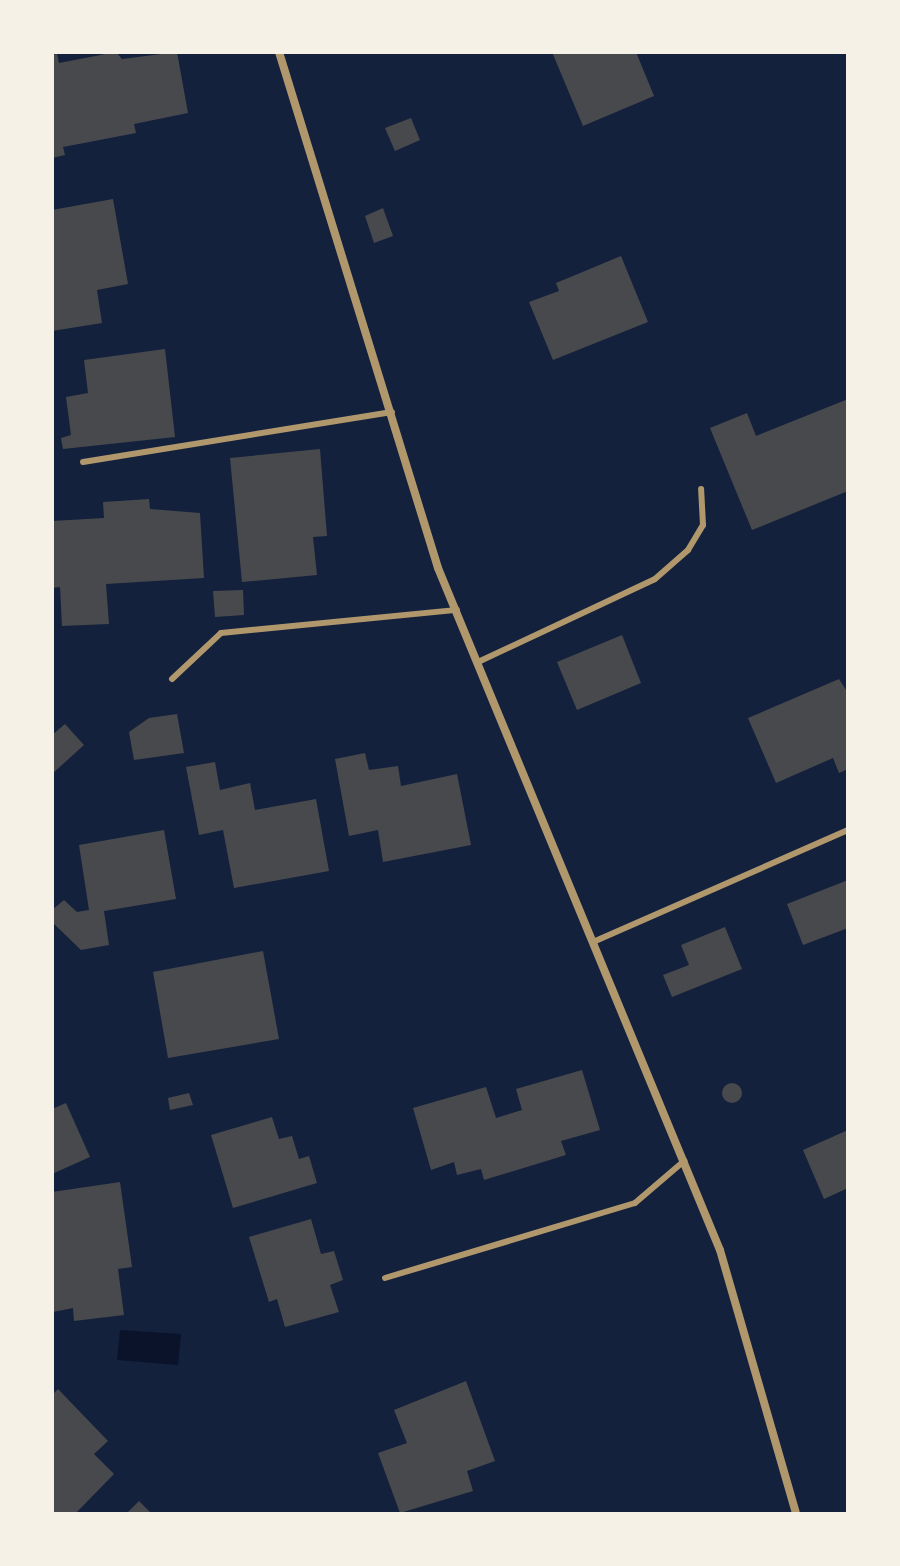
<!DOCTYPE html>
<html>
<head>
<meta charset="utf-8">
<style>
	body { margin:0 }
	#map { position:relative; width:900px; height:1566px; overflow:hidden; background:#14213d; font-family:Cabin,sans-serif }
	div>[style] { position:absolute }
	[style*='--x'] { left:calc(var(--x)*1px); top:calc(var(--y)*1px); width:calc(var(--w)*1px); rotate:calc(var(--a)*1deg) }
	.water>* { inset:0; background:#0b132b }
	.building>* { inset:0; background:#48494c }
	.round { border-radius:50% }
	.service>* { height:6px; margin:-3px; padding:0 3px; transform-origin:3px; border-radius:3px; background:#b1986c }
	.minor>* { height:8px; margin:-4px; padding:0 4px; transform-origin:4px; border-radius:4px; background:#b1986c }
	span { translate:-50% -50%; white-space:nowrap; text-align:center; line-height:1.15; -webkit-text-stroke:6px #f6f1e7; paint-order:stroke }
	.frame { position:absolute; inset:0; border:54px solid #f6f1e7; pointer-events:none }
</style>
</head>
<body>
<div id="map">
	<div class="water">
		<div style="clip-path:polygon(120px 1330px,181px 1334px,178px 1365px,117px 1360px)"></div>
	</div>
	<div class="building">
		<div style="clip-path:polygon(116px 52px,122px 59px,177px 52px,188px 113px,134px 124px,136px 133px,63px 147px,65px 155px,52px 158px,52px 55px,57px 54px,59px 63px)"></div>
		<div style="clip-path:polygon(552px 52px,636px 52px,654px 96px,583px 126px)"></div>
		<div style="clip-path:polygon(411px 118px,420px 140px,395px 151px,385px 128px)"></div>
		<div style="clip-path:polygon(113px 199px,128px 284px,97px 290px,102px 323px,52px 331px,52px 210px)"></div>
		<div style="clip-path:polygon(383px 208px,393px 236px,374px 243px,365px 216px)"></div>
		<div style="clip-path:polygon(621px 256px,648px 322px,553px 360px,529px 302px,559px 291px,556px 283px)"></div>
		<div style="clip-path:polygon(165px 349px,175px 437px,63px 449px,61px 438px,71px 435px,66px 397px,88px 393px,84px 360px)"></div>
		<div style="clip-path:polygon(848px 399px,848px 491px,752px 530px,710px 428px,747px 413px,756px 436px)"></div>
		<div style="clip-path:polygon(320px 449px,327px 536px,313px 537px,317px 575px,242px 582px,230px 458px)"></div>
		<div style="clip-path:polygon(149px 499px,150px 509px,200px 513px,204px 578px,106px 584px,109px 624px,62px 626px,60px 587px,52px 588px,52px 521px,104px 518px,103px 502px)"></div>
		<div style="clip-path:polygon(243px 590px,244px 615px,215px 617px,213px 591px)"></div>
		<div style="clip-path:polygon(622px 635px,641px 683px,577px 710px,557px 662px)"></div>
		<div style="clip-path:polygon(839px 679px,848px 693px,848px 769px,839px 773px,833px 758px,776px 783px,748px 718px)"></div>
		<div style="clip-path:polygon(177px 714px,184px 753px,134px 760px,129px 732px,149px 718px)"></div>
		<div style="clip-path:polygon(65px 724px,84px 745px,52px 774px,52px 735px)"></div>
		<div style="clip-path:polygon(365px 753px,369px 770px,398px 766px,401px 786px,457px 774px,471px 845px,383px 862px,378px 830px,349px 836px,335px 759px)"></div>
		<div style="clip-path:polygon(215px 762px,220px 790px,250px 783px,255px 810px,316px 799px,329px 871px,234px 888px,223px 830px,199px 835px,186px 767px)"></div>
		<div style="clip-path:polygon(164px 830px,176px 899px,104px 911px,109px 945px,81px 950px,52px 922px,52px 910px,64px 900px,77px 912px,89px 910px,79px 845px)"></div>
		<div style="clip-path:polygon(848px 880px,848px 928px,803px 945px,787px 904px)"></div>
		<div style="clip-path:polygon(725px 927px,742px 969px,672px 997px,663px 975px,689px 965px,681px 945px)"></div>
		<div style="clip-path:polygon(263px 951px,279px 1039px,168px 1058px,153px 972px)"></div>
		<div style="clip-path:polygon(582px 1070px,600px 1130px,561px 1141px,566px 1155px,484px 1180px,481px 1169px,457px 1175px,454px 1162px,431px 1170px,413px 1108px,486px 1087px,496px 1118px,522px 1110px,516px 1089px)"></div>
		<div class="round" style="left:722px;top:1083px;width:20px;height:20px"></div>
		<div style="clip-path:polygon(189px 1093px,193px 1105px,170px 1110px,168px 1098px)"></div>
		<div style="clip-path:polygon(66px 1103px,90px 1157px,52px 1174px,52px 1109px)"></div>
		<div style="clip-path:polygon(272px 1117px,279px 1139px,292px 1136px,299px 1159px,309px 1156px,317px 1183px,233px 1208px,211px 1135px)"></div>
		<div style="clip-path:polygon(848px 1130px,848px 1188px,824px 1199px,803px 1150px)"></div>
		<div style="clip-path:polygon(120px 1182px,132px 1267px,118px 1269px,124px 1315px,74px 1321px,73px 1308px,53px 1312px,52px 1192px)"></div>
		<div style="clip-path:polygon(311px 1219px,321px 1254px,334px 1251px,343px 1280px,330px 1285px,339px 1312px,285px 1327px,277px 1299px,269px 1302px,249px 1237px)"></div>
		<div style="clip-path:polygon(466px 1381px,495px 1461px,467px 1471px,473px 1491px,400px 1513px,378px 1453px,407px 1443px,394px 1410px)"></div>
		<div style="clip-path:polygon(58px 1389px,108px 1441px,94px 1454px,114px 1474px,75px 1514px,52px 1514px,52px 1395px)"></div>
		<div style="clip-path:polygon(139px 1501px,152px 1514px,126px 1514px)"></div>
	</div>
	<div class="service">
		<div style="--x:83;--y:462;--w:313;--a:-9.2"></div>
		<div style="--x:478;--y:662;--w:195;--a:-25.1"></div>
		<div style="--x:655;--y:579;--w:44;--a:-41.3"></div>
		<div style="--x:688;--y:550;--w:29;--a:-59"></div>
		<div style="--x:703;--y:525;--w:36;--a:-93"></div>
		<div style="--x:172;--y:679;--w:67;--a:-43.2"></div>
		<div style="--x:221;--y:633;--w:237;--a:-5.6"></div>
		<div style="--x:593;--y:942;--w:279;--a:-23.7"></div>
		<div style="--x:385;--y:1278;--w:261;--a:-16.7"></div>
		<div style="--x:635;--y:1203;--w:65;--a:-40.6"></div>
	</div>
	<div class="minor">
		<div style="--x:279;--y:52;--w:540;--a:72.87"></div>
		<div style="--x:438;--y:568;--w:738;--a:67.54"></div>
		<div style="--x:720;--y:1250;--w:275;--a:73.9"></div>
	</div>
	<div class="frame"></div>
</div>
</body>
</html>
